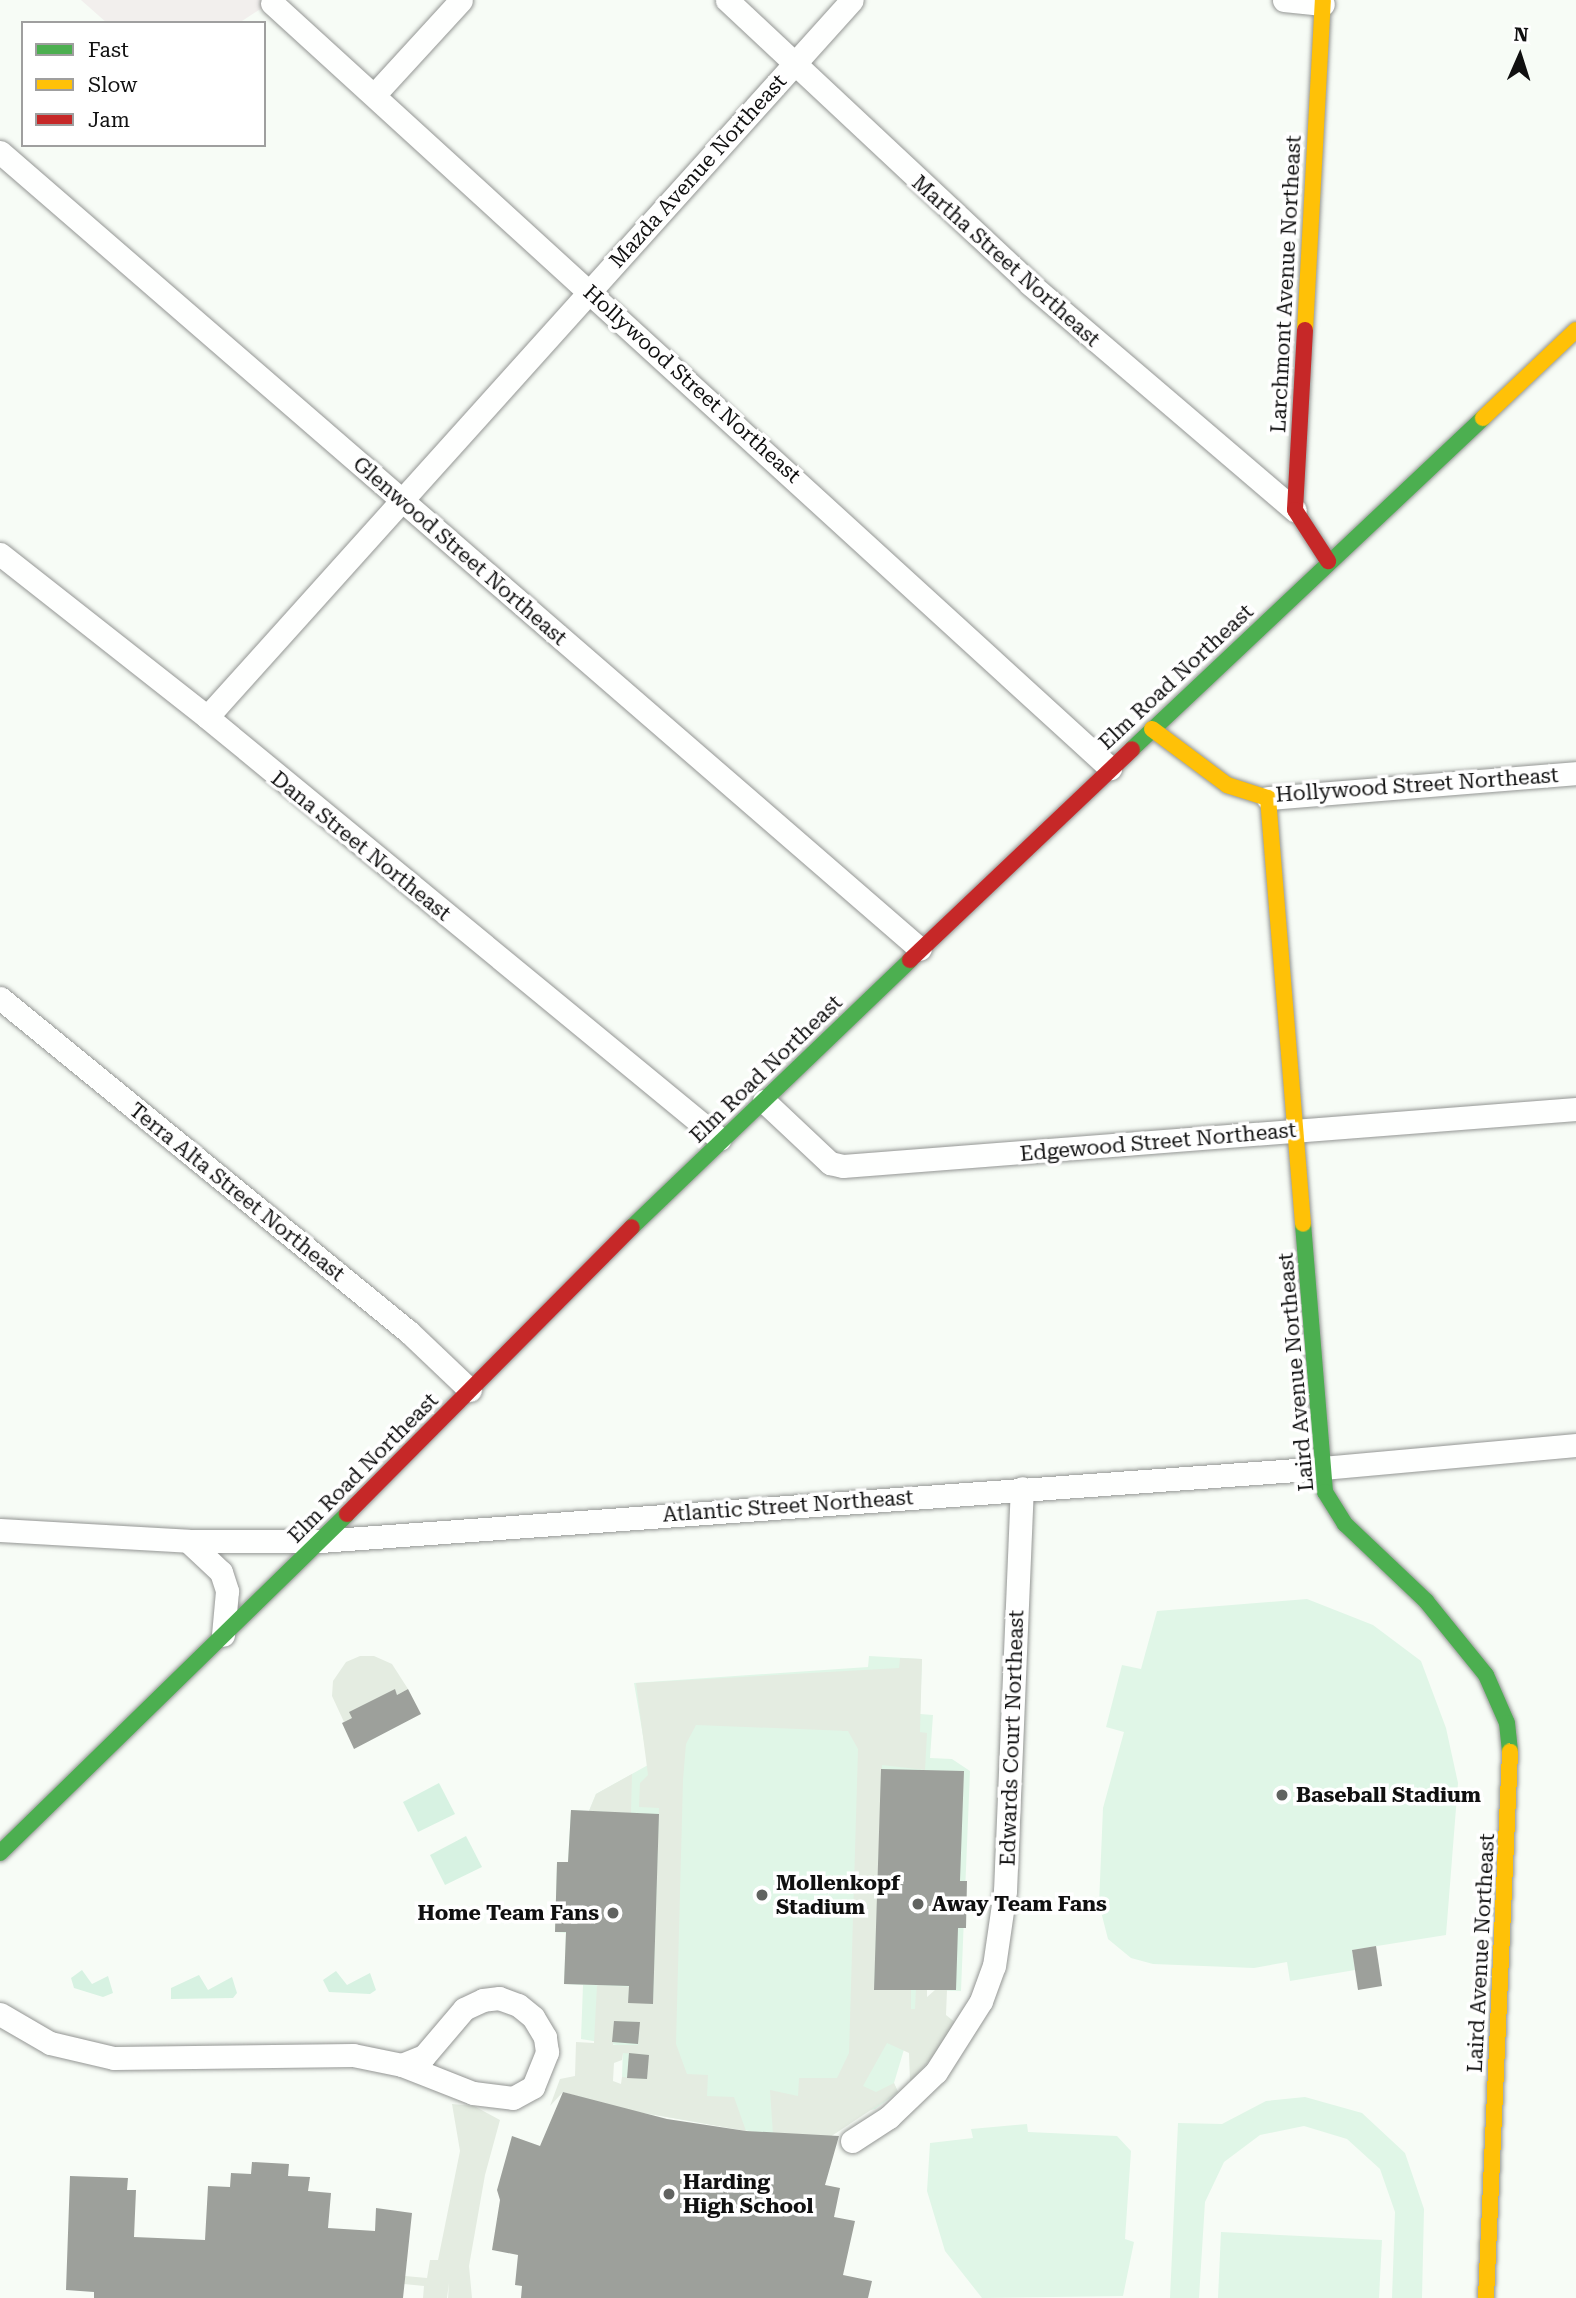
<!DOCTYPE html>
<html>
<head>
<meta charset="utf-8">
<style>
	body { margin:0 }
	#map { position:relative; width:1576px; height:2298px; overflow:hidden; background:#f7fcf6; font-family:"Roboto Serif",serif }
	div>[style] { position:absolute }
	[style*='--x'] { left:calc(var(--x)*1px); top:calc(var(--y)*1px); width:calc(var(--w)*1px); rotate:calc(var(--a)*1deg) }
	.industrial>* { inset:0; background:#f2efed }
	.green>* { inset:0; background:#d7f2e2 }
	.pitch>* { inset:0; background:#e0f6e7 }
	.plaza>* { inset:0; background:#e4ece1 }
	.building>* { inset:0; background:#9da09b }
	.roads { filter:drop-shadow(0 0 2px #949694) drop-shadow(0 0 2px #949694) }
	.street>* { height:23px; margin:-11.5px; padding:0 11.5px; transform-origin:11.5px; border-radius:11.5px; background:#fefffe }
	.fast>* { height:16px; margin:-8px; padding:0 8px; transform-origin:8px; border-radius:8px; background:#4caf50 }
	.slow>* { height:16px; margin:-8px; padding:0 8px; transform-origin:8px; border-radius:8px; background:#ffc107 }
	.jam>* { height:16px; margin:-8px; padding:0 8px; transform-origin:8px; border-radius:8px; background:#c62828 }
	.dots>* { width:19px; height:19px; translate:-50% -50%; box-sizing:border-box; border:4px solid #fff; border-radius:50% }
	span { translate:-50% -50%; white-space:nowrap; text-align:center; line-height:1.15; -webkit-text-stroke:7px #fff; paint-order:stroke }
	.street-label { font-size:21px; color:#101010 }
	.poi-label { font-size:21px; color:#101010; font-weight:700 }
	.left { translate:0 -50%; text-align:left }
	.right { translate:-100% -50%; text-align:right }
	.legend { position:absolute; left:21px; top:21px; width:245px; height:126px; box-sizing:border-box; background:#fff; border:2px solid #9f9f9f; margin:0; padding:9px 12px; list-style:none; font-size:21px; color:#101010 }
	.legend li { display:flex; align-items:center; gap:14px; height:35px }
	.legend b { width:35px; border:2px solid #9f9f9f }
	.north { position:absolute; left:1485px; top:21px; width:70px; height:70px; -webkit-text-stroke:5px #fff; paint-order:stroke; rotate:3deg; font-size:19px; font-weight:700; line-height:28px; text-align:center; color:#101010 }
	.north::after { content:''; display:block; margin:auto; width:24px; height:32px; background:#101010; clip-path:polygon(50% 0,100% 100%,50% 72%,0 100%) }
</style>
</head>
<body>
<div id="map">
	<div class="industrial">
		<div style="clip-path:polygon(81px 0,274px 0,239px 23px,107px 23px)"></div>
	</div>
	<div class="green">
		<div style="clip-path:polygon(439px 1783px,455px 1814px,418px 1832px,403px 1802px)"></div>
		<div style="clip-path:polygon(466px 1836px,482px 1867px,445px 1885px,430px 1855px)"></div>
		<div style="clip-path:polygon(82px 1970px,92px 1984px,108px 1976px,113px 1993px,103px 1997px,74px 1988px,71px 1978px)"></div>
		<div style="clip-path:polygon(336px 1971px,347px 1985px,370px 1973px,376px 1990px,370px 1994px,329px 1992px,323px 1980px)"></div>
		<div style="clip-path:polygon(199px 1975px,208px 1990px,232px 1977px,237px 1993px,233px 1998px,171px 1999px,171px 1988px)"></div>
	</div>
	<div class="pitch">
		<div style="clip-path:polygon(1307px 1599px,1373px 1625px,1421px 1661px,1446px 1728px,1458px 1783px,1446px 1935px,1352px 1950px,1355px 1970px,1290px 1981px,1287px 1962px,1254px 1968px,1153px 1964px,1131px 1958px,1108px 1939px,1099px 1904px,1103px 1808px,1124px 1732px,1106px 1727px,1122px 1665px,1141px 1669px,1157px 1611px)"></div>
		<div style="clip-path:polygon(869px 1656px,922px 1659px,920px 1714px,933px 1715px,930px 1758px,952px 1759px,970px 1771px,961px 1991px,927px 1990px,926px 2027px,911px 2026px,894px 2083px,898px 2092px,875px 2109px,773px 2135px,621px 2109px,623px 2046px,581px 2039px,583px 1985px,564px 1984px,566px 1933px,555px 1932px,557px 1862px,568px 1862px,571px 1810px,589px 1811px,596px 1794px,648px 1765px,634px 1683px,868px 1667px)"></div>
		<div style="clip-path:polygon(1305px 2097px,1362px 2113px,1405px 2153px,1424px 2209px,1422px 2298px,1392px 2298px,1395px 2212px,1380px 2169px,1347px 2139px,1304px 2126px,1260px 2135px,1224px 2162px,1205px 2202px,1199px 2298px,1170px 2298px,1178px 2123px,1222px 2124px,1266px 2101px)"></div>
		<div style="clip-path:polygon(1027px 2124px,1028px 2132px,1117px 2136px,1131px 2151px,1125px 2239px,1134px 2242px,1123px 2296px,982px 2298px,945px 2251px,927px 2191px,930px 2143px,973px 2138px,971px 2129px)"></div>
		<div style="clip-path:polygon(1221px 2232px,1382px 2240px,1379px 2298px,1218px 2298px)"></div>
	</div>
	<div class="plaza">
		<div style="clip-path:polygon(360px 1656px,374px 1656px,392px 1664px,408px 1689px,397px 1695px,395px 1690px,350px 1713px,352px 1718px,344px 1722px,332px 1696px,333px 1681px,346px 1662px)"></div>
		<div style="clip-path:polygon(evenodd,900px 1658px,922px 1659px,920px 1732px,927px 1733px,925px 1770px,882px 1765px,874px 1990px,911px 1987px,911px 2009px,915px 2009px,916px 1988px,927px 1989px,927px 1997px,935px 1990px,947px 1990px,946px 2015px,956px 2023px,940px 2048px,910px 2083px,909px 2053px,887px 2043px,863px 2086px,876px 2092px,894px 2083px,898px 2092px,827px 2139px,773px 2135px,770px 2090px,798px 2096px,799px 2078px,837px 2078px,849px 2053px,858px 1749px,848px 1731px,696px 1725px,686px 1744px,683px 1780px,676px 2044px,687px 2074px,708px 2075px,707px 2096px,734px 2097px,746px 2131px,621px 2109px,563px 2092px,550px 2106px,560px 2079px,575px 2076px,576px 2042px,594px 2043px,597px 1985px,632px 1987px,628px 2001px,653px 2004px,659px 1808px,639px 1807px,640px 1783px,648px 1775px,636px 1683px,899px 1668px,900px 1658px,614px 2021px,639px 2022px,638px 2045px,613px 2045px,614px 2021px,900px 1658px,623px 2053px,648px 2055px,646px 2079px,622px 2077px,621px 2084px,613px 2081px,614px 2063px,622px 2060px,623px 2053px)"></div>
		<div style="clip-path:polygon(632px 1774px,631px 1813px,589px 1811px,596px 1794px)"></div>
		<div style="clip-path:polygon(452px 2104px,474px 2106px,500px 2120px,485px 2175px,469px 2266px,472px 2298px,448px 2298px,449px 2283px,447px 2298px,423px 2298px,424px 2286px,404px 2284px,405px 2276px,427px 2278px,430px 2260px,438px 2260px,460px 2151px)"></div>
	</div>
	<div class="building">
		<div style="clip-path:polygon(395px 1689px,397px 1695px,408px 1689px,421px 1714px,354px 1749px,342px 1723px,352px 1718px,349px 1712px)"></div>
		<div style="clip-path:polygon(881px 1769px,964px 1771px,960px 1881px,967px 1881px,966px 1928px,958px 1928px,956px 1990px,874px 1990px)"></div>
		<div style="clip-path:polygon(571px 1810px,659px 1814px,653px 2004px,628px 2003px,629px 1986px,564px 1984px,566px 1932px,555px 1932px,557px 1862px,568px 1862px)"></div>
		<div style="clip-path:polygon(1376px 1946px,1382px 1986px,1358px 1990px,1352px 1950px)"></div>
		<div style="clip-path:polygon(614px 2021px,640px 2022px,638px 2044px,612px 2042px)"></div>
		<div style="clip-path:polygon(629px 2053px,649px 2055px,647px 2079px,627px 2078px)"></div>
		<div style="clip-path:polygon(563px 2092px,667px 2119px,746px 2131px,839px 2136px,825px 2185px,840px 2188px,834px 2217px,855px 2221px,843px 2275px,872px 2281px,868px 2298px,521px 2298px,522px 2286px,515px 2285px,518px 2255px,492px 2250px,500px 2200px,497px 2190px,512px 2136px,540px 2146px)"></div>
		<div style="clip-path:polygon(252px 2162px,289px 2164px,288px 2176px,310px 2177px,308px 2191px,331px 2193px,328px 2228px,375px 2231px,376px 2208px,412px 2213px,403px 2298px,94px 2298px,94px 2292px,66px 2290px,70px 2176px,128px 2178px,127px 2190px,136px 2190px,134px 2237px,205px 2240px,208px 2186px,230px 2187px,231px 2173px,251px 2174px)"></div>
	</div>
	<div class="roads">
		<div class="street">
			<div style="--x:727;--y:0;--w:415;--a:43.1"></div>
			<div style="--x:1030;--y:284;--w:348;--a:40.5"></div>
			<div style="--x:1284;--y:0;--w:39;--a:6"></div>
			<div style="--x:272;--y:3;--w:1135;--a:42.39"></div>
			<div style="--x:375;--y:94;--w:127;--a:-47.5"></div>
			<div style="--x:0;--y:152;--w:1217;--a:40.9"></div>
			<div style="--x:0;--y:554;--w:263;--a:38.2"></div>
			<div style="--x:207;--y:717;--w:664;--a:39.44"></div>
			<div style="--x:207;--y:717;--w:964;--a:-48.03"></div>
			<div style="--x:1268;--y:798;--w:309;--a:-4.6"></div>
			<div style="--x:0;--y:998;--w:528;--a:39.24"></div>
			<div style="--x:409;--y:1332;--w:84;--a:43.6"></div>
			<div style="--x:764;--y:1101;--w:91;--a:43.2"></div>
			<div style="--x:830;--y:1163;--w:13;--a:13"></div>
			<div style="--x:843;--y:1166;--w:735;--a:-4.45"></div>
			<div style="--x:0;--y:1530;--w:188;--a:3.3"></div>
			<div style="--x:188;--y:1541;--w:132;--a:0"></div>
			<div style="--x:320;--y:1541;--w:1006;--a:-4.16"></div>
			<div style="--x:1323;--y:1468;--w:254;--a:-5.2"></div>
			<div style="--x:188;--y:1541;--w:45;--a:43.2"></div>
			<div style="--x:221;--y:1572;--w:20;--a:72"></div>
			<div style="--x:227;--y:1591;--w:44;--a:95.2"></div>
			<div style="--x:0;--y:2014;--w:58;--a:30.1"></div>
			<div style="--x:50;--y:2043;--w:66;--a:13.2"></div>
			<div style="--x:114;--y:2058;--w:239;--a:-0.7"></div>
			<div style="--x:353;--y:2055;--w:50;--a:11.5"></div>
			<div style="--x:402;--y:2065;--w:76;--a:21.5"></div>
			<div style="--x:473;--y:2093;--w:40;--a:7.1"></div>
			<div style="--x:513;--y:2098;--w:23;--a:-29"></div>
			<div style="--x:533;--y:2087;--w:38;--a:-68"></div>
			<div style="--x:547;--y:2052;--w:15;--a:-98"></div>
			<div style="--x:545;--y:2037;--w:23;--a:-121"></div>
			<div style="--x:533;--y:2017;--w:19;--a:-141"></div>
			<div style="--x:518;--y:2005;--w:20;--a:-160"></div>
			<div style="--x:499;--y:1998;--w:16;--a:173"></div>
			<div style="--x:483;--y:2000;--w:21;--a:155"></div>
			<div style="--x:464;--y:2009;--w:62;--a:130.4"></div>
			<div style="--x:424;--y:2056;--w:24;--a:158"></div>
			<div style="--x:852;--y:2141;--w:44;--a:-33"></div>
			<div style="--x:889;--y:2117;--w:65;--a:-43.8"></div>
			<div style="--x:936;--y:2072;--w:84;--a:-57.6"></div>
			<div style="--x:981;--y:2001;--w:37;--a:-70"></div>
			<div style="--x:994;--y:1966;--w:76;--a:-81.7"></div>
			<div style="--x:1005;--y:1891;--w:403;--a:-87.6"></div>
		</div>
		<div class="fast">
			<div style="--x:1132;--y:749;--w:482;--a:-43.3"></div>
			<div style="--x:1303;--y:1224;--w:269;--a:85.3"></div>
			<div style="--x:1325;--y:1492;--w:38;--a:58"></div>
			<div style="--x:1345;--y:1524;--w:112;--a:43.5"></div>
			<div style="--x:1426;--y:1601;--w:95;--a:51"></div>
			<div style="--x:1486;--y:1675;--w:52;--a:66.4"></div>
			<div style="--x:1507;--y:1723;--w:29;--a:84"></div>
			<div style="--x:632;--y:1227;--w:385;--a:-43.8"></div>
			<div style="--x:0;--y:1853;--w:485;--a:-44.3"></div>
		</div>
		<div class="slow">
			<div style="--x:1305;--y:330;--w:330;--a:-86.9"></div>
			<div style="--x:1483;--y:418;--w:128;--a:-43.4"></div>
			<div style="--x:1152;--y:729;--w:94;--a:36.7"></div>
			<div style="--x:1227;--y:785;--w:43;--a:17.6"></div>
			<div style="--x:1268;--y:798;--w:427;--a:85.3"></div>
			<div style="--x:1486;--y:2298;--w:547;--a:-87.48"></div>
		</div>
		<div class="jam">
			<div style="--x:1305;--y:330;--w:180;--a:93.2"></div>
			<div style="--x:1295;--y:510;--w:61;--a:57.1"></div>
			<div style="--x:910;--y:960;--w:306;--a:-43.5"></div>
			<div style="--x:347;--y:1514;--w:404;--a:-45.2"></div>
		</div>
	</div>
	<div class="dots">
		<div style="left:1282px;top:1795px;background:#616360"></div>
		<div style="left:762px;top:1895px;background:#616360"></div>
		<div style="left:918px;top:1904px;background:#616360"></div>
		<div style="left:613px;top:1913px;background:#616360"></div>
		<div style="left:669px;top:2194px;background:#616360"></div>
	</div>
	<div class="street-label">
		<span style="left:698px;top:171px;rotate:-48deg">Mazda Avenue Northeast</span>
		<span style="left:1006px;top:261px;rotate:42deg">Martha Street Northeast</span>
		<span style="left:1286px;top:284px;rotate:-87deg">Larchmont Avenue Northeast</span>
		<span style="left:692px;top:384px;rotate:42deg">Hollywood Street Northeast</span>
		<span style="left:460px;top:551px;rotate:41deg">Glenwood Street Northeast</span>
		<span style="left:1176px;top:677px;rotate:-43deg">Elm Road Northeast</span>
		<span style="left:1417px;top:785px;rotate:-4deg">Hollywood Street Northeast</span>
		<span style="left:361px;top:846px;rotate:39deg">Dana Street Northeast</span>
		<span style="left:766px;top:1069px;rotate:-44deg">Elm Road Northeast</span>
		<span style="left:1158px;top:1142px;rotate:-5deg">Edgewood Street Northeast</span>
		<span style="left:237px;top:1192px;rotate:39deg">Terra Alta Street Northeast</span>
		<span style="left:1296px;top:1372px;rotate:-95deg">Laird Avenue Northeast</span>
		<span style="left:363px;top:1468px;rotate:-45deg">Elm Road Northeast</span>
		<span style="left:788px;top:1506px;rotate:-4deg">Atlantic Street Northeast</span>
		<span style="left:1012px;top:1738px;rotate:-88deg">Edwards Court Northeast</span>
		<span style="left:1481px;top:1953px;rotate:-87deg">Laird Avenue Northeast</span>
	</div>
	<div class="poi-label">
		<span class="left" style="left:1296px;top:1795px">Baseball Stadium</span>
		<span class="left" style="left:776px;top:1895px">Mollenkopf<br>Stadium</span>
		<span class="left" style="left:932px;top:1904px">Away Team Fans</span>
		<span class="right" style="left:599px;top:1913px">Home Team Fans</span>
		<span class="left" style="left:683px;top:2194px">Harding<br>High School</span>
	</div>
	<ul class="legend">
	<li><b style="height:9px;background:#4caf50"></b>Fast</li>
	<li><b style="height:9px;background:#ffc107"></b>Slow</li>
	<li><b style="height:9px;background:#c62828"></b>Jam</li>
	</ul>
	<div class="north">N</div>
</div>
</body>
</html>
